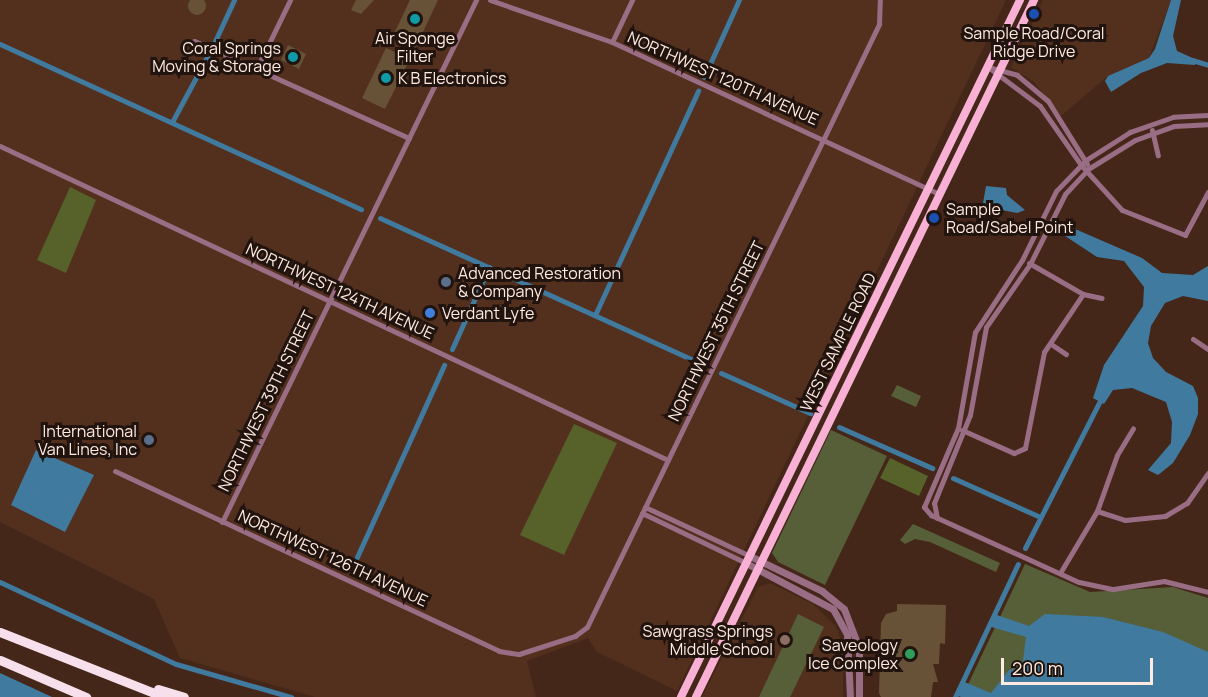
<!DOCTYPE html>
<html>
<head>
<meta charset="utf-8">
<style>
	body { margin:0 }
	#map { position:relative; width:1208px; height:697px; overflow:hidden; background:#442719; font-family:Manrope,sans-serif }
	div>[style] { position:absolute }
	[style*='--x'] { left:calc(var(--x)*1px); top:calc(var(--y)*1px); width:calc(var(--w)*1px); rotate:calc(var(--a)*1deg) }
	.built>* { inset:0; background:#532f1d }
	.green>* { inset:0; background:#565f38 }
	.forest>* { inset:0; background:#566229 }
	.water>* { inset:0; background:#407b9f }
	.canal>* { height:5px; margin:-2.5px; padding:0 2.5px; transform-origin:2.5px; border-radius:2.5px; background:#407b9f }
	.building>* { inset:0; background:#685237 }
	.round { border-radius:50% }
	.minor>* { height:5px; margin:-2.5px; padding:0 2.5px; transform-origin:2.5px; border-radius:2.5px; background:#996d84 }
	.tertiary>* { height:7px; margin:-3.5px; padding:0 3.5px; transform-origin:3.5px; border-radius:3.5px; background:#996d84 }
	.primary>* { height:8px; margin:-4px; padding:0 4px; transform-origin:4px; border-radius:4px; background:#f9b0d5 }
	.motorway>* { height:9px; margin:-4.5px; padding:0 4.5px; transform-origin:4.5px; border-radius:4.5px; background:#f7e0eb }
	.dots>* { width:16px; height:16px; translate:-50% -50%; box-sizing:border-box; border:3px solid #21140e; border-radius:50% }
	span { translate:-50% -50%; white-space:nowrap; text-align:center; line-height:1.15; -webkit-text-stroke:6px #21140e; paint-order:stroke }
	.poi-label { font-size:16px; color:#feeae1 }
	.right { translate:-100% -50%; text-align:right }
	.left { translate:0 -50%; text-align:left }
	.street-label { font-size:16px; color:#feeae1 }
	.scale { position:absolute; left:1001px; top:658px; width:152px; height:27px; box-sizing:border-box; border:3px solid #feeae1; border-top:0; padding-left:8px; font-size:18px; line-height:21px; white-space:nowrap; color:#feeae1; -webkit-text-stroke:4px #21140e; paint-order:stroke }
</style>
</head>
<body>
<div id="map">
	<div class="built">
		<div style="clip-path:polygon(0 0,1006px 0,677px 691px,597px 652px,588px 638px,527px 661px,536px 697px,315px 697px,180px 658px,154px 599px,0 522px)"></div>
		<div style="clip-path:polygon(1043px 0,1171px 0,1149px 58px,1108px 76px,1061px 116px,1034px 82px,1011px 67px)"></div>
		<div style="clip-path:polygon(770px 583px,813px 604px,836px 627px,843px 645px,843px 697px,702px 697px,758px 587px)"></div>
	</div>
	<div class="green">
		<div style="clip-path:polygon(897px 385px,921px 396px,916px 407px,891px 396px)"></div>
		<div style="clip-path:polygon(831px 430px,887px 456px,825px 585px,778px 562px,772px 553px)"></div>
		<div style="clip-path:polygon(913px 524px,1000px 563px,996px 572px,930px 542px,915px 539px,905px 544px,900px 540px)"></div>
		<div style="clip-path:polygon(1025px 564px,1090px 592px,1173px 587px,1208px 598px,1208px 697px,962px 697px)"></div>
		<div style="clip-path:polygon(798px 614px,824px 627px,794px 689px,790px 697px,759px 697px)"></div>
	</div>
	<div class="forest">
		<div style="clip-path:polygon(70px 187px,96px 200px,66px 273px,37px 260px)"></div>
		<div style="clip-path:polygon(574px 424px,617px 443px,564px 555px,520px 535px)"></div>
		<div style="clip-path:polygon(890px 458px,928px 476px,919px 496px,880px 478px)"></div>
	</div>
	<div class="water">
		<div style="clip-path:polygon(1171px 0,1181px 0,1173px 36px,1177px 51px,1197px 60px,1195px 65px,1167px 63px,1141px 73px,1111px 92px,1105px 81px,1108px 76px,1149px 58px,1155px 49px)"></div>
		<div style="clip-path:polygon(986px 186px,1006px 188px,1007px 195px,1025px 210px,1017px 213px,991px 208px,983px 203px)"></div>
		<div style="clip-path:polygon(1059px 222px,1142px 258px,1162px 273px,1193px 275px,1208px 266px,1208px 301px,1183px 296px,1165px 303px,1151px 326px,1148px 343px,1153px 358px,1166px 372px,1193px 386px,1198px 398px,1198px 414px,1190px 435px,1173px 463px,1158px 475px,1148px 470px,1171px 443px,1172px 422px,1166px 402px,1132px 388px,1113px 390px,1104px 404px,1093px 398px,1104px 365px,1143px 306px,1144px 287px,1124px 261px,1097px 257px,1056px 230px)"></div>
		<div style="clip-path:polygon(36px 450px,94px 475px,65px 532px,11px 505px)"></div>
		<div style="clip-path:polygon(994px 614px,1029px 626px,1045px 614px,1103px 617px,1163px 632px,1208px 652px,1208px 697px,961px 697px,956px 695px,962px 681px,991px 693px,1009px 670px,1022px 668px,1026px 637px,988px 626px)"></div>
		<div style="clip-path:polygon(0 673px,52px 697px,0 697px)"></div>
	</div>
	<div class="canal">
		<div style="--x:215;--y:41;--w:45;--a:-65.1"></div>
		<div style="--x:0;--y:44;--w:397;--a:24.6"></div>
		<div style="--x:1192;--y:60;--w:17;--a:17"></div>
		<div style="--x:704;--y:77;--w:85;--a:-65.6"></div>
		<div style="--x:172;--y:122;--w:74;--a:-61.7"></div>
		<div style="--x:380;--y:218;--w:356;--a:24.4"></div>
		<div style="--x:595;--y:315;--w:247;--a:-65.3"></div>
		<div style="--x:452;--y:349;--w:90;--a:-65.7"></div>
		<div style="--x:721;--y:373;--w:98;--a:24.2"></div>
		<div style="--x:839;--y:427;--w:102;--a:23.8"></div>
		<div style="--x:953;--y:478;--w:95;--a:24.1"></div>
		<div style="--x:1025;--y:548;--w:165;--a:-63"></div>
		<div style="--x:357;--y:557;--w:211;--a:-65.6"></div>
		<div style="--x:0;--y:582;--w:194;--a:25"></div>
		<div style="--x:176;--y:664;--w:120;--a:16"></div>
		<div style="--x:955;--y:697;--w:147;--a:-64.7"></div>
	</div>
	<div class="building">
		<div class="round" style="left:188px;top:-3px;width:18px;height:18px"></div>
		<div style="clip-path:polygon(356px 0,374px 0,361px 14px,351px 10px)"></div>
		<div style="clip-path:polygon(410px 0,438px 0,415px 49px,392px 38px)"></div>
		<div style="clip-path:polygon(288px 45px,306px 54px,299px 69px,281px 60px)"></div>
		<div style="clip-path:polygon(386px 48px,410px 59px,385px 109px,362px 98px)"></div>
		<div style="clip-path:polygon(897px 604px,946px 605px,945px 644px,940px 643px,939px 664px,933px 664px,938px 682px,933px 682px,931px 697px,881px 697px,879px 693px,881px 623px,886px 614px,897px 611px)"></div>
	</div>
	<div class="minor">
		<div style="--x:490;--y:0;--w:129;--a:19"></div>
		<div style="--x:612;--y:42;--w:362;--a:24.9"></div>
		<div style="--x:194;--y:41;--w:236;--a:24.3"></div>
		<div style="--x:194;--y:41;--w:33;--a:23"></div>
		<div style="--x:612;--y:42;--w:47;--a:-64.5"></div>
		<div style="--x:988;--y:67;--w:65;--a:36.9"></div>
		<div style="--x:1040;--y:106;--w:72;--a:55.2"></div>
		<div style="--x:1081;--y:165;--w:61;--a:47.7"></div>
		<div style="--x:1122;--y:210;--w:68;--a:21.6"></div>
		<div style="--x:1185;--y:235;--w:49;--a:-61.9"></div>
		<div style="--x:988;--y:67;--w:30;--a:15"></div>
		<div style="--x:1017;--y:75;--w:40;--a:40"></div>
		<div style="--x:1048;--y:101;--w:74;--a:58.2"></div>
		<div style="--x:257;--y:68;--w:76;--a:-64.1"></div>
		<div style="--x:1208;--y:115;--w:35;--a:177"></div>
		<div style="--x:1173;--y:117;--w:46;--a:160.8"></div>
		<div style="--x:1130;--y:132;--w:52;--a:147.5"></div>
		<div style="--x:1086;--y:160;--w:43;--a:134.1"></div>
		<div style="--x:1056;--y:191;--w:77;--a:116.2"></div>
		<div style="--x:1022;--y:260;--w:86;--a:123.1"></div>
		<div style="--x:975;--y:332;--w:97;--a:100"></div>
		<div style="--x:958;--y:428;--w:86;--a:113.3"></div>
		<div style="--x:924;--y:507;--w:11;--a:49"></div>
		<div style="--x:931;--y:515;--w:162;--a:24.4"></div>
		<div style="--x:1079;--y:582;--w:35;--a:12"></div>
		<div style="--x:1113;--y:589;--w:52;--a:-8.9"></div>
		<div style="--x:1164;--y:581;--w:45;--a:14"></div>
		<div style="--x:1152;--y:130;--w:26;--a:77"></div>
		<div style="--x:0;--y:146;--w:738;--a:25.18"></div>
		<div style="--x:1029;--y:263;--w:62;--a:29.9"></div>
		<div style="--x:1083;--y:294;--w:19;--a:12"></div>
		<div style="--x:1193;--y:339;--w:18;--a:34"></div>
		<div style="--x:1051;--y:344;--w:18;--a:34"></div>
		<div style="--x:962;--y:430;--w:57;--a:23.9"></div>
		<div style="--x:1014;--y:453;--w:12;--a:-24"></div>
		<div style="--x:1025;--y:448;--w:98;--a:-78.8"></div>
		<div style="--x:1044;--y:352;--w:70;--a:-56.1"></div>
		<div style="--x:115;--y:471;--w:424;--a:25.1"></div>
		<div style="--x:499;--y:651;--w:20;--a:9"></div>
		<div style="--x:519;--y:654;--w:59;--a:-17.8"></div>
		<div style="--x:575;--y:636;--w:15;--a:-37"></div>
		<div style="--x:587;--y:627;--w:543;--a:-64.14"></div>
		<div style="--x:824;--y:138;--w:127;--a:-64.2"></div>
		<div style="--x:879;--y:24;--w:24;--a:-88"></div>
		<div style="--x:645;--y:507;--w:116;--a:25"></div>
		<div style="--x:1097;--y:511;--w:29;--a:18"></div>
		<div style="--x:1125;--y:520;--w:40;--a:-5.7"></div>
		<div style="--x:1165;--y:516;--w:26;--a:-31"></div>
		<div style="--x:1187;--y:503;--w:37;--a:-55"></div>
		<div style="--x:642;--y:513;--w:115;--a:25.7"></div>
		<div style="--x:937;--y:518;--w:15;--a:-101"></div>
		<div style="--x:934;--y:503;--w:95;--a:-67.8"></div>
		<div style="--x:970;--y:415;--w:89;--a:-79.7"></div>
		<div style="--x:986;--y:327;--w:77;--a:-55.1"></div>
		<div style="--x:1030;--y:264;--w:78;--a:-63.4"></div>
		<div style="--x:1065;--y:194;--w:34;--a:-47"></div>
		<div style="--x:1088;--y:169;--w:55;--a:-31.7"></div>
		<div style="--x:1135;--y:140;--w:41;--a:-19.7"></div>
		<div style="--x:1174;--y:126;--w:34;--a:-3"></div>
		<div style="--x:222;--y:522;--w:581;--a:-64.05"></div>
		<div style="--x:1060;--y:573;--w:72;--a:-59.2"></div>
		<div style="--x:1097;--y:511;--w:59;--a:-70.3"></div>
		<div style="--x:1117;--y:455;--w:31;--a:-59"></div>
	</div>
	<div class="tertiary">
		<div style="--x:750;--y:556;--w:80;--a:25.9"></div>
		<div style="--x:822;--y:591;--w:28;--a:39"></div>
		<div style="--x:844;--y:609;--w:42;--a:69"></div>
		<div style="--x:859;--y:648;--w:49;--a:90"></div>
		<div style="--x:746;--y:563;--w:98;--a:27.9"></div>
		<div style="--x:833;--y:609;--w:29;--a:61"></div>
		<div style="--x:847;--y:634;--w:63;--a:87.3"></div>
	</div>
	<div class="primary">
		<div style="--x:681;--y:697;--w:775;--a:-64.06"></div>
		<div style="--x:696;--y:697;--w:775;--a:-64.13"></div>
	</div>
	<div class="motorway">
		<div style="--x:0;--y:632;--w:176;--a:21.6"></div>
		<div style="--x:0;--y:660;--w:94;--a:23.3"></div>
		<div style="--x:158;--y:689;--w:27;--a:17"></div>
	</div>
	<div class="dots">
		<div style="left:1034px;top:14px;background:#1a4fb4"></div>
		<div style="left:415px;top:19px;background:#0f9aa8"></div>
		<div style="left:293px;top:57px;background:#0f9aa8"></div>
		<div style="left:386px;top:78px;background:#0f9aa8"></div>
		<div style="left:934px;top:218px;background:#1a4fb4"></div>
		<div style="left:446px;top:282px;background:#5c6f8a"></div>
		<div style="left:430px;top:313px;background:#3f7fe0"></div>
		<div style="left:149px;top:440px;background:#5c6f8a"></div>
		<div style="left:785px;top:640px;background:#8d6e63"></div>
		<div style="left:910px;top:654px;background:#2e9e5b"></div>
	</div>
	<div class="poi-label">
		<span style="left:1034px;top:42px">Sample Road/Coral<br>Ridge Drive</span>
		<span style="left:415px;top:47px">Air Sponge<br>Filter</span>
		<span class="right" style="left:281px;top:57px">Coral Springs<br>Moving &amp; Storage</span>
		<span class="left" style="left:398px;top:78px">K B Electronics</span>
		<span class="left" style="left:946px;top:218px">Sample<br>Road/Sabel Point</span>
		<span class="left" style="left:458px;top:282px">Advanced Restoration<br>&amp; Company</span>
		<span class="left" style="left:442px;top:313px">Verdant Lyfe</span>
		<span class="right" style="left:137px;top:440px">International<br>Van Lines, Inc</span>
		<span class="right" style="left:773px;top:640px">Sawgrass Springs<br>Middle School</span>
		<span class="right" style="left:898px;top:654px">Saveology<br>Ice Complex</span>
	</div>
	<div class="street-label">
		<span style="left:723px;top:78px;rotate:24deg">NORTHWEST 120TH AVENUE</span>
		<span style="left:340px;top:291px;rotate:25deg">NORTHWEST 124TH AVENUE</span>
		<span style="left:716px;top:331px;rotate:-64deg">NORTHWEST 35TH STREET</span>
		<span style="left:838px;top:342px;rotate:-64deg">WEST SAMPLE ROAD</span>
		<span style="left:266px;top:401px;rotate:-64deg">NORTHWEST 39TH STREET</span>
		<span style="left:333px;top:558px;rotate:25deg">NORTHWEST 126TH AVENUE</span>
	</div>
	<div class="scale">200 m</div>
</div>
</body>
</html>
